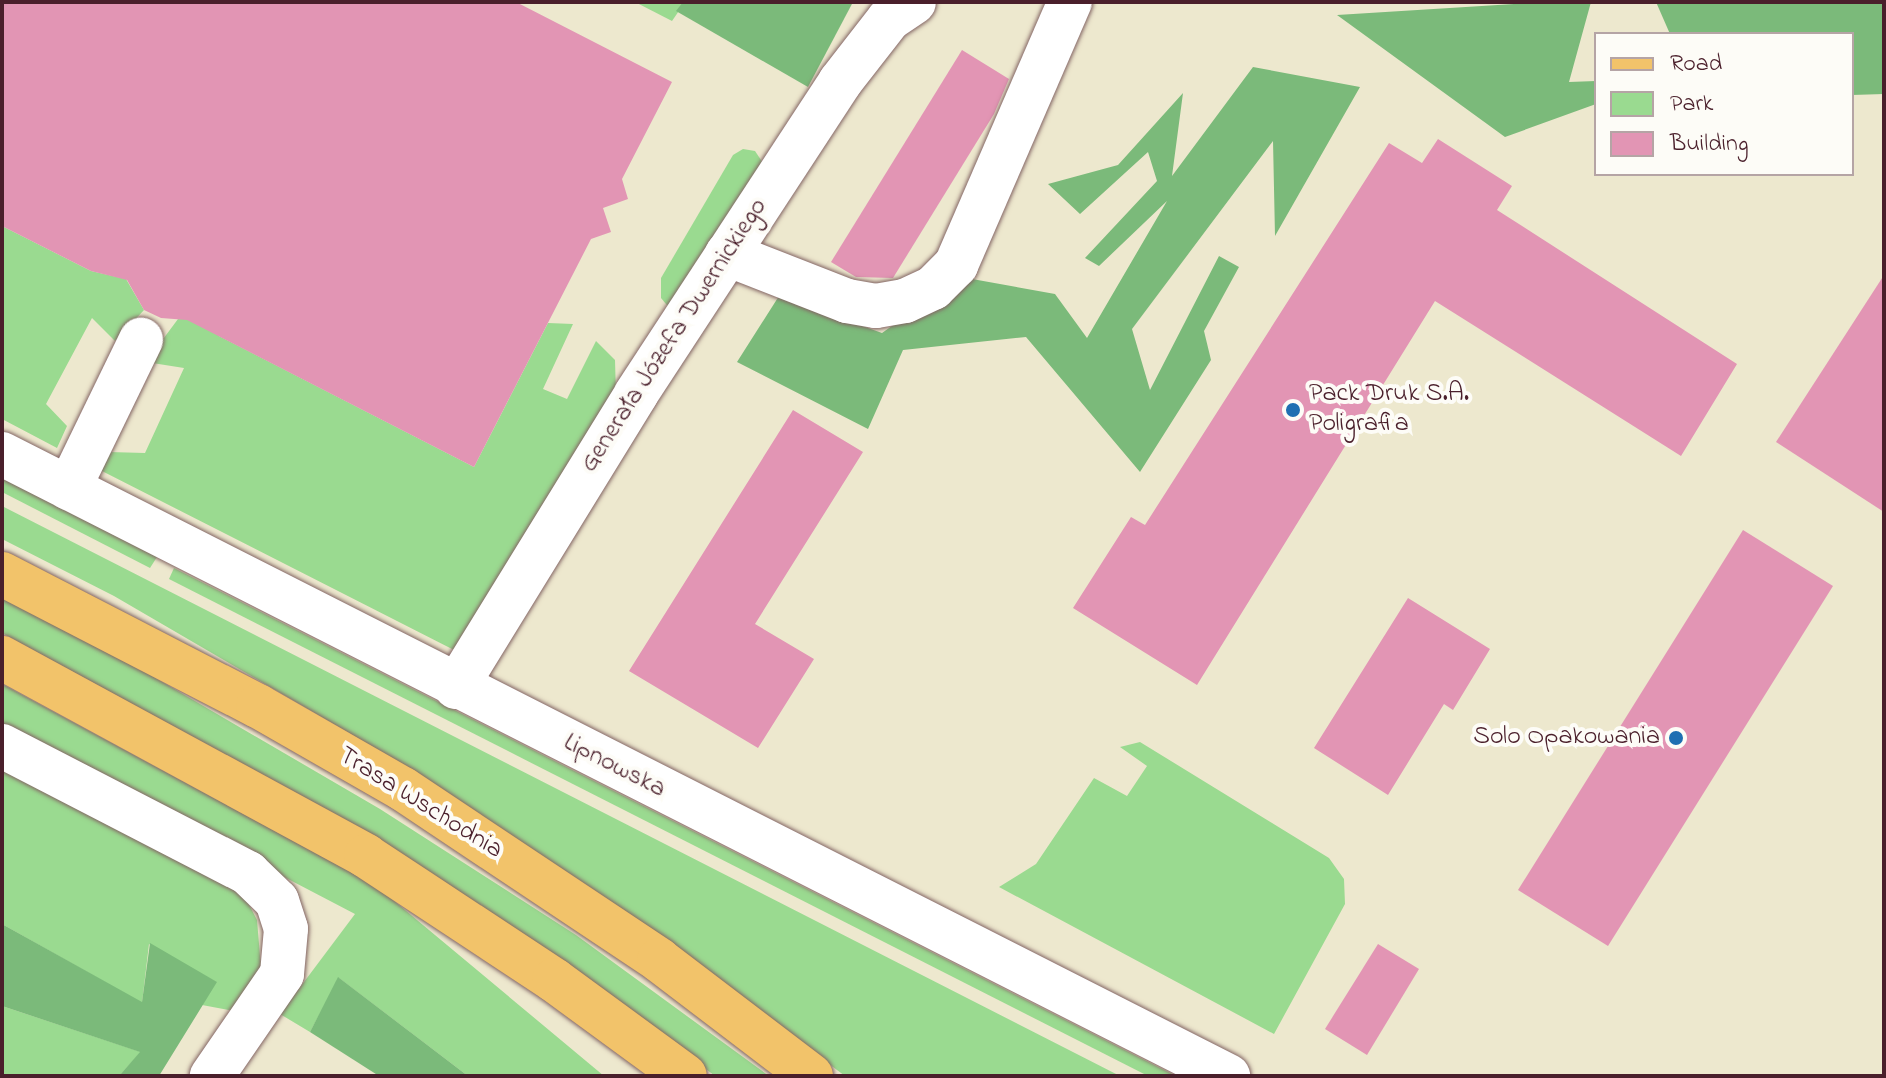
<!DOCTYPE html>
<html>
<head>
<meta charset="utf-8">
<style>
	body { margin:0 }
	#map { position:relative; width:1886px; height:1078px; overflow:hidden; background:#ede8ce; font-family:"Indie Flower",sans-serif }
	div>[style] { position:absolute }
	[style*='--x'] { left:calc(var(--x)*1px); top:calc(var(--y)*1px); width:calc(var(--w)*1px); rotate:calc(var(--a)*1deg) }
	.green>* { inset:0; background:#9ada90 }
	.forest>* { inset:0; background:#7bba7a }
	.building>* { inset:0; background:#e295b4 }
	.roads { filter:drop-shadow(0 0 2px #836564) drop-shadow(0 0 2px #836564) }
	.minor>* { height:44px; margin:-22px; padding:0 22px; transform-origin:22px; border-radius:22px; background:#fff }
	.major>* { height:44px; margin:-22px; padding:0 22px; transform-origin:22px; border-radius:22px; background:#f2c36a }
	.dots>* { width:22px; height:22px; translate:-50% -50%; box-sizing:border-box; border:4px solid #fdfcf7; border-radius:50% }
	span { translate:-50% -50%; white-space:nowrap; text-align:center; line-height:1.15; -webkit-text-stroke:8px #fdfcf7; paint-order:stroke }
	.street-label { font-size:26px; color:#4a1f2b }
	.poi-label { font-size:26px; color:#4a1f2b }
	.left { translate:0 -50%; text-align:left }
	.right { translate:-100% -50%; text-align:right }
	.frame { position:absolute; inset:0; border:4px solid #4a1f2b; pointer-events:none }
	.legend { position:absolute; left:1594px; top:32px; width:260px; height:144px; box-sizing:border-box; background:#fdfcf7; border:2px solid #b5a4a5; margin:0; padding:10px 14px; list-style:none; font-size:24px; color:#4a1f2b }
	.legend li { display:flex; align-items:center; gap:16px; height:40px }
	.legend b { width:40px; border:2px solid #b5a4a5 }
</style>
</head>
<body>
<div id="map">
	<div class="green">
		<div style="clip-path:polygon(635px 2px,685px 2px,672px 21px)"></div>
		<div style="clip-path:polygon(743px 149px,755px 151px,763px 163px,671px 310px,661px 298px,661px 278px,733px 155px)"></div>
		<div style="clip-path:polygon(2px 226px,91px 271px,126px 279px,144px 310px,115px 341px,92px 318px,46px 404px,67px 426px,57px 448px,2px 419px)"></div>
		<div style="clip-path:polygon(195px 314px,219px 336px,474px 467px,548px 323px,573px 324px,543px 389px,567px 399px,596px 341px,615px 360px,616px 395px,454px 650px,100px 470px,109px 452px,145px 453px,184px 368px,146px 362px,178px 319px)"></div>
		<div style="clip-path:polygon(2px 477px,157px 557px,150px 568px,2px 492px)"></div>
		<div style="clip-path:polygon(2px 506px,1120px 1076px,845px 1076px,625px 911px,349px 733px,114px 596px,2px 539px)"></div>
		<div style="clip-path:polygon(174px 568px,1176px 1076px,1148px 1076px,169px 579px)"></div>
		<div style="clip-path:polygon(2px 597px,123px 659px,380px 809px,576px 935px,769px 1076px,715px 1076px,567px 963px,369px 834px,2px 633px)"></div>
		<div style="clip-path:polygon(2px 684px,375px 885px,604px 1076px,468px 1076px,339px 978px,310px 1032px,280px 1014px,355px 914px,2px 730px)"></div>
		<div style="clip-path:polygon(1140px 742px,1329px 858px,1344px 879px,1345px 904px,1274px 1034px,999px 887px,1036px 864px,1094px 778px,1127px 796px,1147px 766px,1120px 747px)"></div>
		<div style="clip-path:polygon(2px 767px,232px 887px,246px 899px,257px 920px,261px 968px,234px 1011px,202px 1005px,216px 982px,149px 944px,142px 1003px,2px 924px)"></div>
		<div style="clip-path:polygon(2px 1006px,141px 1052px,119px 1076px,2px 1076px)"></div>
	</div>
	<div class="forest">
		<div style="clip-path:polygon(683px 2px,853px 2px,808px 87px,676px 11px)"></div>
		<div style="clip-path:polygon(1547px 2px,1591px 2px,1569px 82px,1596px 81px,1596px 104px,1505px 137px,1337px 15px)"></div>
		<div style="clip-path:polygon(1656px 2px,1884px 2px,1884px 94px,1852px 95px,1852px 34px,1670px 34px)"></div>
		<div style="clip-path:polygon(1253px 67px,1360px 87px,1275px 236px,1273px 141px,1132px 329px,1150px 390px,1219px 256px,1239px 267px,1204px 331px,1211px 360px,1140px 472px,1026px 337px,903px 350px,868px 429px,737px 362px,779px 296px,882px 333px,961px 277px,1055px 294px,1087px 338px,1167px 201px,1099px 266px,1085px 258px,1157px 181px,1148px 152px,1080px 214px,1048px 184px,1118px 165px,1183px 93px,1172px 176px)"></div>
		<div style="clip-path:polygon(2px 924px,142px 1002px,150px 943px,217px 982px,159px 1076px,119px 1076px,140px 1052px,2px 1006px)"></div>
		<div style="clip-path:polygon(338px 977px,468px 1076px,379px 1076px,310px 1032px)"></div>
	</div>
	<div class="building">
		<div style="clip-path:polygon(2px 2px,516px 2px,672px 82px,622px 179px,628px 199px,603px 208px,611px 232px,591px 239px,474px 467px,187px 320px,161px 318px,144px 310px,127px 280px,91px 271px,2px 226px)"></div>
		<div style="clip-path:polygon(962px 50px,1009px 79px,994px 114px,893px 278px,856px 277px,831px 262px)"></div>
		<div style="clip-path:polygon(1438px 139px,1512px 186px,1497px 210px,1737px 364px,1681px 456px,1435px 301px,1197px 685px,1073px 608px,1131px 517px,1145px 525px,1389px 143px,1422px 163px)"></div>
		<div style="clip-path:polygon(1884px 275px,1884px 512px,1776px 442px)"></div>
		<div style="clip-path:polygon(793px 410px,863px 452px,755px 624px,814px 659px,758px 748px,629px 671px)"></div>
		<div style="clip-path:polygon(1743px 530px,1833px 586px,1608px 946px,1518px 890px)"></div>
		<div style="clip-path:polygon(1408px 598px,1490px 649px,1453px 710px,1444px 704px,1388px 795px,1314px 748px)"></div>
		<div style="clip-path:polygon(1378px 944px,1419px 969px,1367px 1055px,1325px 1029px)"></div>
	</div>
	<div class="roads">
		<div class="minor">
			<div style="--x:727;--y:254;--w:129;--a:21.4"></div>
			<div style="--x:847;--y:301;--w:29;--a:10"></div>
			<div style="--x:876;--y:306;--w:29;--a:-10"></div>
			<div style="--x:905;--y:301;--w:31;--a:-25"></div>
			<div style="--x:933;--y:288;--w:33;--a:-45"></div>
			<div style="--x:956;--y:265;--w:287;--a:-66.6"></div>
			<div style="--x:2;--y:454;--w:1375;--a:26.9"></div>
			<div style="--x:69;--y:488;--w:165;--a:-64.1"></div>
			<div style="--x:456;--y:687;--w:344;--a:-58.4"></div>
			<div style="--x:636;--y:394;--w:373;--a:-56.8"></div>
			<div style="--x:840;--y:82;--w:80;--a:-52.1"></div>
			<div style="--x:889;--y:19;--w:30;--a:-34"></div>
			<div style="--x:2;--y:746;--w:277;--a:27.3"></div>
			<div style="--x:248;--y:873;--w:40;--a:44"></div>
			<div style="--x:277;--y:901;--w:29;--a:72"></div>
			<div style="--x:286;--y:929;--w:45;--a:95.1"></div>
			<div style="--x:282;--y:974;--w:124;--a:124.5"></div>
		</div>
		<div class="major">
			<div style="--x:2;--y:574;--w:288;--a:27.3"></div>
			<div style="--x:258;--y:706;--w:167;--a:29.8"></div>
			<div style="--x:403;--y:789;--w:308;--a:33.7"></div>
			<div style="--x:659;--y:960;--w:191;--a:37.3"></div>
			<div style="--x:2;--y:658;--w:414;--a:28.5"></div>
			<div style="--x:366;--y:856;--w:225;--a:33.4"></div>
			<div style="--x:554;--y:980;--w:162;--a:36.2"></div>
		</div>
	</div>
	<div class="dots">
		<div style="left:1293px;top:410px;background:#1f6fb2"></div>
		<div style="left:1676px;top:738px;background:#1f6fb2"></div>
	</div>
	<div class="street-label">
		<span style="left:675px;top:336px;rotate:-57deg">Generała Józefa Dwernickiego</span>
		<span style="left:614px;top:767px;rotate:27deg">Lipnowska</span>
		<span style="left:420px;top:804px;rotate:32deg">Trasa Wschodnia</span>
	</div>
	<div class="poi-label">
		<span class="left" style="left:1309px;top:410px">Pack Druk S.A.<br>Poligrafia</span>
		<span class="right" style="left:1660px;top:738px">Solo Opakowania</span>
	</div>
	<div class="frame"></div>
	<ul class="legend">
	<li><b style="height:10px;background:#f2c36a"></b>Road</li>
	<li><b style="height:22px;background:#9ada90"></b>Park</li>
	<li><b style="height:22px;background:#e295b4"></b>Building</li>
	</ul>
</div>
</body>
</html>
